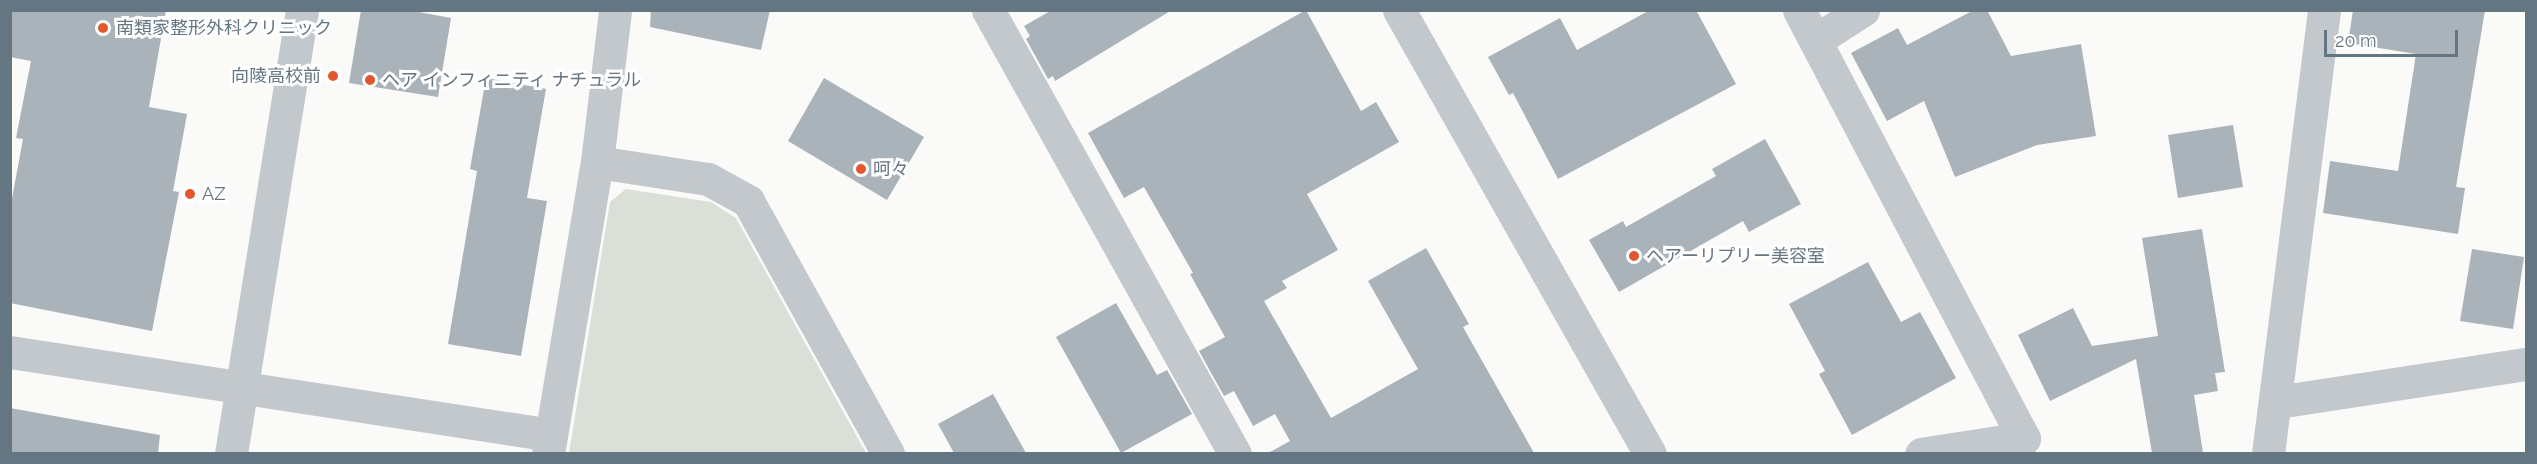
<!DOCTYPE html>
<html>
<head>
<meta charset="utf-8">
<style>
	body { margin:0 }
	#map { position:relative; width:2537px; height:464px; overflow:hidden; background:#fafaf8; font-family:Raleway,"Noto Sans JP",sans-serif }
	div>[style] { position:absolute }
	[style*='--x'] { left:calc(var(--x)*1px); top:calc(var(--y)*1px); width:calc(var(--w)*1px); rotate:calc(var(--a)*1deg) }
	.green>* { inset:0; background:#dadfd7 }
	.building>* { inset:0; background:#aab3b9 }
	.minor>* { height:33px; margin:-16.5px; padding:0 16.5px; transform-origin:16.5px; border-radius:16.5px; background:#c3c8cc }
	.tertiary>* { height:33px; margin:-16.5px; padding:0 16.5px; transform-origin:16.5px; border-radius:16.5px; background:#c3c8cc }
	.dots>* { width:16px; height:16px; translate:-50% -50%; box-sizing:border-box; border:3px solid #fff; border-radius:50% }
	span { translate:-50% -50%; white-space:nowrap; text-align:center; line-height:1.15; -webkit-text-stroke:6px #fff; paint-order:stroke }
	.poi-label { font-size:18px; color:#657683 }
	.left { translate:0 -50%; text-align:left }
	.right { translate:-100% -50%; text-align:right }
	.frame { position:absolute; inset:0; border:12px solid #657683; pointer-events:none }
	.scale { position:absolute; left:2324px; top:30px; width:134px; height:27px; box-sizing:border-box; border:3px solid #657683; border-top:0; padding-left:8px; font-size:18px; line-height:21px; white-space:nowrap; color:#657683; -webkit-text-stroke:4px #fff; paint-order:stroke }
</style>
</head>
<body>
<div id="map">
	<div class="green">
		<div style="clip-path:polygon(626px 189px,711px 202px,736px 218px,866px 453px,569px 453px,610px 202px)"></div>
	</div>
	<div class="building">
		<div style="clip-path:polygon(10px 10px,166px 10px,149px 107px,187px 114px,173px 191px,179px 192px,152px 331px,10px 303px,10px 209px,23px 139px,16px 138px,31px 61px,10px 57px)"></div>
		<div style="clip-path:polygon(361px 10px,408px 10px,451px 18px,438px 97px,349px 83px)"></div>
		<div style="clip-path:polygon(651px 10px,770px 10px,761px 50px,650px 27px)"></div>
		<div style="clip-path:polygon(1052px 10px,1172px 10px,1055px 81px,1053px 76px,1048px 79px,1026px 39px,1030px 36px,1024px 26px)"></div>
		<div style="clip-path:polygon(1306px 10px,1361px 111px,1376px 102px,1399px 142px,1307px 194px,1338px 250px,1282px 281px,1287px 288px,1264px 301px,1331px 418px,1418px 369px,1368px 281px,1426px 248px,1469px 324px,1463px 327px,1534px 453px,1268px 453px,1290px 441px,1275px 414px,1253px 426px,1234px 391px,1224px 396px,1199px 351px,1225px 337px,1190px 274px,1193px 273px,1144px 187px,1124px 198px,1088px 133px)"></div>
		<div style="clip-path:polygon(1650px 10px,1696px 10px,1736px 84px,1558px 179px,1513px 93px,1509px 95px,1488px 57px,1560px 18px,1577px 50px)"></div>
		<div style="clip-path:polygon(1974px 10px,1987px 10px,2011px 56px,2081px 44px,2096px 136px,2037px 145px,1955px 177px,1924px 101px,1887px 121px,1851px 53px,1898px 28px,1907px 45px)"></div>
		<div style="clip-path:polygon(2353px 10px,2485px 10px,2456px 187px,2465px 188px,2458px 234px,2323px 213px,2330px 161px,2398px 171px,2416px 54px,2348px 43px)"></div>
		<div style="clip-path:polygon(486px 78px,546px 89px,527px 198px,547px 201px,521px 356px,448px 344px,477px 171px,470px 169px)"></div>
		<div style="clip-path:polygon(824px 78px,924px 137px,887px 200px,788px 141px)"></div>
		<div style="clip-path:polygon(2233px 125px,2243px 187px,2178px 198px,2168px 135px)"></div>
		<div style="clip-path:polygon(1765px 139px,1801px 204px,1749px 232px,1743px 221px,1619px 292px,1589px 240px,1623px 221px,1626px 227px,1716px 176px,1712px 169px)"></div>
		<div style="clip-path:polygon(2202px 229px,2225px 372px,2215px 373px,2218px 391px,2194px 395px,2203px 453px,2152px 453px,2136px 359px,2050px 401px,2018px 335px,2073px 308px,2092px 346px,2158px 336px,2142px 238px)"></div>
		<div style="clip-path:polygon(2472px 249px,2524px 257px,2513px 329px,2460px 321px)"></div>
		<div style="clip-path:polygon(1868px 262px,1901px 322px,1920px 312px,1956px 378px,1852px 435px,1819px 374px,1825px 371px,1789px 304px)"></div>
		<div style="clip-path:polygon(1116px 303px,1157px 375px,1167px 370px,1192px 414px,1121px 453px,1056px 337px)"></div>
		<div style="clip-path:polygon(993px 394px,1026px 453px,954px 453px,938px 424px)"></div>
		<div style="clip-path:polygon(10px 408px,160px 435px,158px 453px,10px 453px)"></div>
	</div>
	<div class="minor">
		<div style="--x:988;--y:10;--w:508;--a:60.91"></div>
		<div style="--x:1799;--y:10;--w:484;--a:62.3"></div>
		<div style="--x:2024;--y:438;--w:104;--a:171.2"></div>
		<div style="--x:1816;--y:40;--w:56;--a:-32.6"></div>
		<div style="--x:597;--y:162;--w:112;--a:8.7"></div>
		<div style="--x:708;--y:179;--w:46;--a:28.8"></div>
		<div style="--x:748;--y:201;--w:289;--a:61"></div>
		<div style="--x:10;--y:352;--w:547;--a:8.72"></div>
		<div style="--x:2277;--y:402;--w:252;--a:-8.7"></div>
		<div style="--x:548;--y:454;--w:296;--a:-80.5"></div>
		<div style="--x:597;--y:162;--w:153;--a:-83.2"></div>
		<div style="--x:2268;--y:454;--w:448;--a:-82.8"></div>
	</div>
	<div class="tertiary">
		<div style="--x:1399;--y:10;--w:510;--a:60.52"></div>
		<div style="--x:231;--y:454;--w:450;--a:-80.9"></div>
	</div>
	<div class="dots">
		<div style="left:103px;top:28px;background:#e4572e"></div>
		<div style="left:333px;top:76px;background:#e4572e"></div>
		<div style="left:370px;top:80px;background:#e4572e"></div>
		<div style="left:861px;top:169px;background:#e4572e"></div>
		<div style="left:190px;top:194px;background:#e4572e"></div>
		<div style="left:1634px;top:256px;background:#e4572e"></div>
	</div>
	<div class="poi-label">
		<span class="left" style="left:116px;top:28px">南類家整形外科クリニック</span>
		<span class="right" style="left:321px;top:76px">向陵高校前</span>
		<span class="left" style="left:382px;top:80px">ヘア インフィニティ ナチュラル</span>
		<span class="left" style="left:873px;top:169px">呵々</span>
		<span class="left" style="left:202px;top:194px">AZ</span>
		<span class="left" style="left:1646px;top:256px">ヘアーリプリー美容室</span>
	</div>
	<div class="frame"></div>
	<div class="scale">20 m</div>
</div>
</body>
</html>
